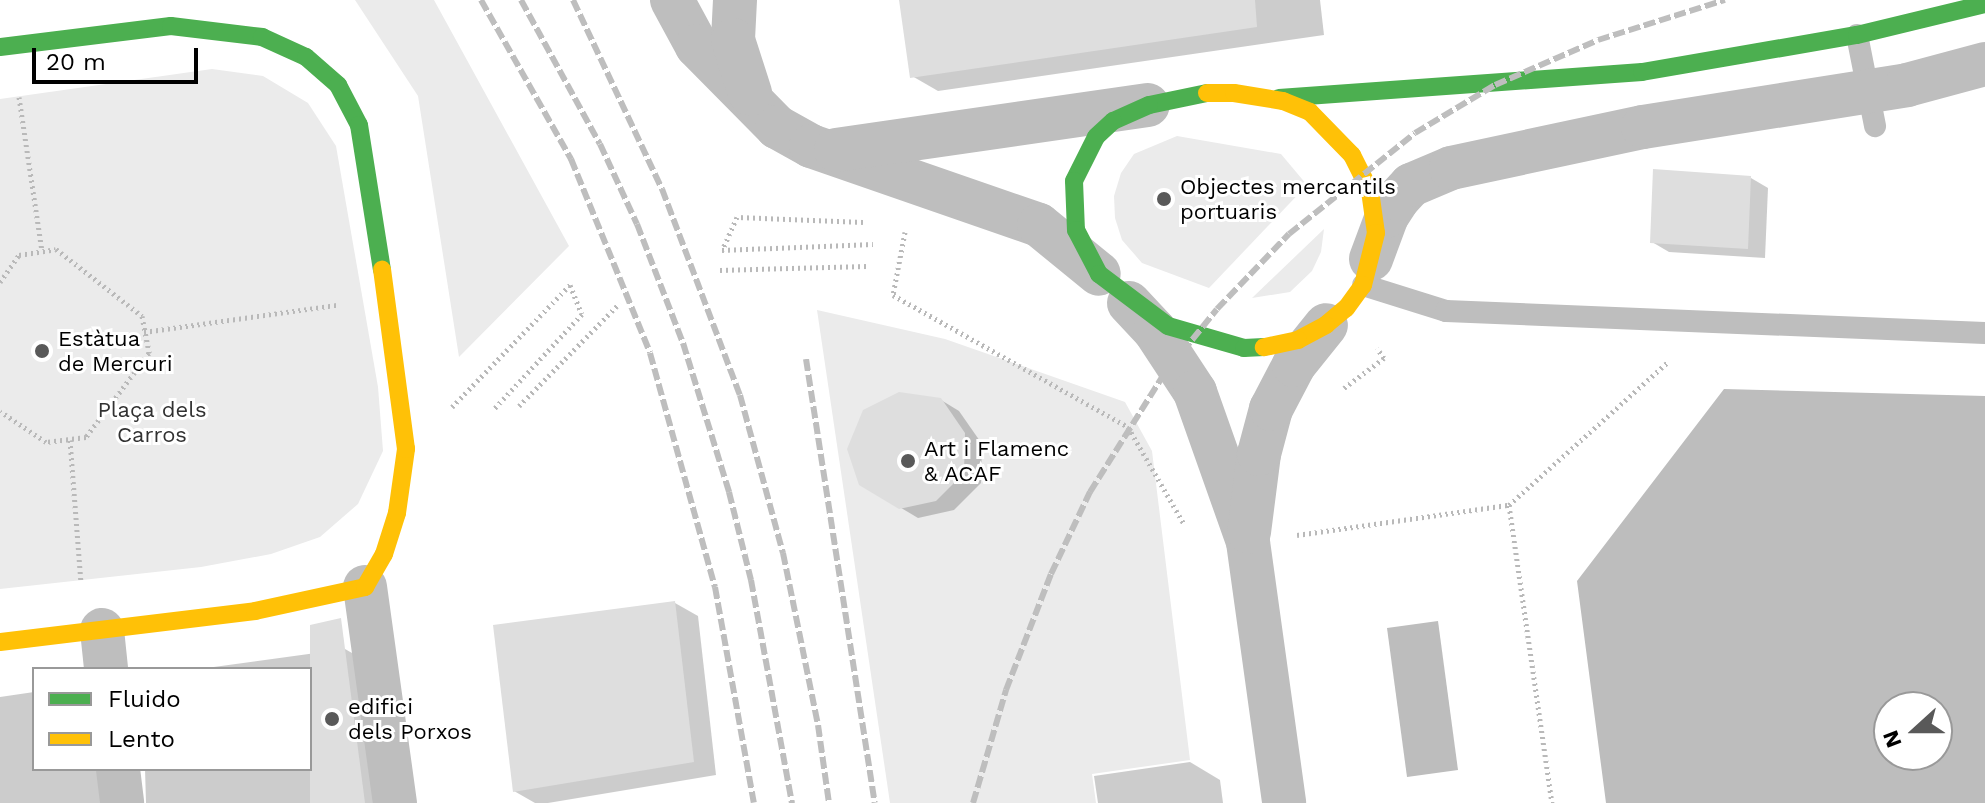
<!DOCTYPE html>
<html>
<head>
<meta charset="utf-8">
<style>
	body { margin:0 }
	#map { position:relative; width:1985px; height:803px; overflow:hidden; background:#fff; font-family:"Work Sans",sans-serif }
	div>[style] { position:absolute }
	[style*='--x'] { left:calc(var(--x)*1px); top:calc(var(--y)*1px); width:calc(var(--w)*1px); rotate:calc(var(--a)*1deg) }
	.green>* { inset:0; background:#ebebeb }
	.water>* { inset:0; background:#bdbdbd }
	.shadow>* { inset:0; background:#0003 }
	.building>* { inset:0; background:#dedede }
	.path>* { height:5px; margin-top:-2.5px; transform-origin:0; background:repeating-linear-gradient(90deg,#b9b9b9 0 2px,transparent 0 6px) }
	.lane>* { height:22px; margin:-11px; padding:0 11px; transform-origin:11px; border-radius:11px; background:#bebebe }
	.street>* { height:44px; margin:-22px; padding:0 22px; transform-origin:22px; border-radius:22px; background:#bebebe }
	.fast>* { height:18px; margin:-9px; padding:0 9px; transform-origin:9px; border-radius:9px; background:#4caf50 }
	.slow>* { height:18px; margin:-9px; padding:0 9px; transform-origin:9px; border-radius:9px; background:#ffc107 }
	.rail>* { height:6px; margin-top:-3px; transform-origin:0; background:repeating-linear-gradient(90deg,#bebebe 0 12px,transparent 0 16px) }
	.dots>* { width:22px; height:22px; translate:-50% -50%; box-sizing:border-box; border:4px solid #fff; border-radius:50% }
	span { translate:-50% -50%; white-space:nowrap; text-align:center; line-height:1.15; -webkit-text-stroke:6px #fff; paint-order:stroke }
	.poi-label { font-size:22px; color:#000 }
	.left { translate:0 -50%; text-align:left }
	.park-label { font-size:22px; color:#313131 }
	.legend { position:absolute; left:32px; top:667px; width:280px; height:104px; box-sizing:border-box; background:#fff; border:2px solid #999; margin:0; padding:10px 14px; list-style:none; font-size:24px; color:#000 }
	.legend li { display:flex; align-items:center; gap:16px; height:40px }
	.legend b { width:40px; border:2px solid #999 }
	.north { position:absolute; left:1873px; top:691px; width:80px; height:80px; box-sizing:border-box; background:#fff; border:2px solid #999; border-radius:50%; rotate:249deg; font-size:22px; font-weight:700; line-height:32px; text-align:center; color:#000 }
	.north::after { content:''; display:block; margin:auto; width:28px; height:36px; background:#595959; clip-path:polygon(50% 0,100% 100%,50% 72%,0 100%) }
	.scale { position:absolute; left:32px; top:48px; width:166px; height:36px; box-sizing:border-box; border:4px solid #000; border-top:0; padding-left:10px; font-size:24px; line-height:28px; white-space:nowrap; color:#000; -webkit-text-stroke:6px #fff; paint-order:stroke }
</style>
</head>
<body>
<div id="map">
	<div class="green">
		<div style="clip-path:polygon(355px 0,434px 0,569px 246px,459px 357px,418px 96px)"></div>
		<div style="clip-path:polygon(212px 69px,263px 76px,308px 103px,336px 146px,378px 387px,383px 451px,358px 504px,320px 537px,271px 554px,201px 567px,0 589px,0 99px)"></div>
		<div style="clip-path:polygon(1177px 136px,1281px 154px,1307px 185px,1209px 288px,1142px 263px,1122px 240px,1115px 218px,1114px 196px,1121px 173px,1134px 154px)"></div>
		<div style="clip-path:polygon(1324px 229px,1321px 252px,1312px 271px,1290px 292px,1252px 298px)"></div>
		<div style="clip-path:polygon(817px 310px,945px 339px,1125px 402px,1152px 451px,1190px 760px,1092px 774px,1096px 803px,890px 803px)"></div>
	</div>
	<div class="water">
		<div style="clip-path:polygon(evenodd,1724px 389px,1985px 396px,1985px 803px,1606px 803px,1577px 581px,1724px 389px,1889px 707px,1937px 707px,1937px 755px,1889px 755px,1889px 707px)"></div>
		<div style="clip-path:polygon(1438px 621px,1458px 770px,1407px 777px,1387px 628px)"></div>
	</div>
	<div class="shadow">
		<div style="clip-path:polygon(901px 0,1320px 0,1324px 35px,938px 91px,912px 76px)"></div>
		<div style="clip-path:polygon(1751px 178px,1768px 188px,1765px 258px,1669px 252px,1652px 242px)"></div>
		<div style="clip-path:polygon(941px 400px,959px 411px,982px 444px,981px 483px,954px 510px,918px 518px,861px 484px)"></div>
		<div style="clip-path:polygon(675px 603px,698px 616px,716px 775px,548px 803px,535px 803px,514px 791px)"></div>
		<div style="clip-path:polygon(345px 649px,373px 665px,391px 803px,146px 803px,145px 769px,310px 769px,310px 669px,199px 669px)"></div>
		<div style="clip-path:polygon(34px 692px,34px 769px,128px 769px,124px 803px,0 803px,0 697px)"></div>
		<div style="clip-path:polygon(1190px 762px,1220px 780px,1223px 803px,1098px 803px,1094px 776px)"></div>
	</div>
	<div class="building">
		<div style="clip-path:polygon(899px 0,1255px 0,1257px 27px,910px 78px)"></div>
		<div style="clip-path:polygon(1653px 169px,1751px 176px,1748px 249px,1650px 243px)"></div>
		<div style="clip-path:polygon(899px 392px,941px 398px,965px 433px,964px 473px,936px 501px,899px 509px,859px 485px,847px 449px,863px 410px)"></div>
		<div style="clip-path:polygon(675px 601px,694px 762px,513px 792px,493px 625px)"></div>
		<div style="clip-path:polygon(341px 618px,365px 803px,310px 803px,310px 625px)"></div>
	</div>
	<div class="path">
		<div style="--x:19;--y:97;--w:155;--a:81.5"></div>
		<div style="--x:863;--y:222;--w:126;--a:-177.7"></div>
		<div style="--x:737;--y:217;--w:36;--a:114"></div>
		<div style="--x:722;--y:250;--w:151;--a:-2.3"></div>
		<div style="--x:905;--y:232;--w:64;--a:100.8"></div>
		<div style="--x:893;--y:295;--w:270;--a:29.3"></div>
		<div style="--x:1128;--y:427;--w:112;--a:60"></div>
		<div style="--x:720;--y:270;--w:147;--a:-1.6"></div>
		<div style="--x:0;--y:282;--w:33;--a:-55"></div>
		<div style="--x:19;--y:255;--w:37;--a:-9"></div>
		<div style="--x:56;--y:249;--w:109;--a:37.9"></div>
		<div style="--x:142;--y:316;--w:38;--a:79"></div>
		<div style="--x:149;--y:353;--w:105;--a:126.9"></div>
		<div style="--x:86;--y:437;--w:40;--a:172.9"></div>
		<div style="--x:46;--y:442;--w:55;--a:-146"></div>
		<div style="--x:144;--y:332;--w:195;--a:-8"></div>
		<div style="--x:1344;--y:388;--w:50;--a:-36.9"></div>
		<div style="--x:1384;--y:358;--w:12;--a:-125"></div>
		<div style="--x:519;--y:406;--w:144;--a:-45.6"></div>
		<div style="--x:452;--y:407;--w:170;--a:-46"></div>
		<div style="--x:570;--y:285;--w:31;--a:68"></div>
		<div style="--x:582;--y:314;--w:129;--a:132.8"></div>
		<div style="--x:70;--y:440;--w:142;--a:85.6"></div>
		<div style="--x:1509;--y:505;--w:215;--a:-42"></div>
		<div style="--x:1297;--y:535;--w:214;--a:-8.1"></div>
		<div style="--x:1509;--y:505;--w:301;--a:81.8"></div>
	</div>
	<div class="lane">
		<div style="--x:1857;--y:35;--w:93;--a:78.8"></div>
		<div style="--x:1363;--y:285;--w:87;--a:17.4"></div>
		<div style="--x:1446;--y:311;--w:539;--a:2.34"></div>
	</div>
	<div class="street">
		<div style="--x:672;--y:0;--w:52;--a:61.5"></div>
		<div style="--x:697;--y:46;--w:114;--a:45.4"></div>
		<div style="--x:777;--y:127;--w:39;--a:29"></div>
		<div style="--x:811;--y:146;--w:241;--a:19.1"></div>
		<div style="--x:1039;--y:225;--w:77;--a:39.2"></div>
		<div style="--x:735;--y:0;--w:40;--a:92.9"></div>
		<div style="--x:733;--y:40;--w:56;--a:72.2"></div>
		<div style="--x:836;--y:150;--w:315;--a:-8.2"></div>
		<div style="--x:1371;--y:259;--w:46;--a:-69.6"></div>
		<div style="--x:1387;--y:216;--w:20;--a:-57"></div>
		<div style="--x:1398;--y:199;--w:19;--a:-47"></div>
		<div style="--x:1411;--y:185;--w:43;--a:-23"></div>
		<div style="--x:1451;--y:168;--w:196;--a:-12.1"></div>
		<div style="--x:1643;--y:127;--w:267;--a:-9"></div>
		<div style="--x:1907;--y:85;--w:81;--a:-15.1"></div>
		<div style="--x:1129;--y:303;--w:38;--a:47"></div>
		<div style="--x:1155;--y:331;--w:73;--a:56.7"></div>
		<div style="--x:1195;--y:392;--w:159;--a:70.5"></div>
		<div style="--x:1248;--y:542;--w:263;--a:82.1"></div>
		<div style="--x:1249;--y:532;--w:79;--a:-82.7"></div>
		<div style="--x:1259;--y:454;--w:47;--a:-75.1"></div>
		<div style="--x:1271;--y:409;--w:50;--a:-62.4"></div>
		<div style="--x:1294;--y:365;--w:51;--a:-51.3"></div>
		<div style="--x:365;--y:587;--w:218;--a:82.1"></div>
		<div style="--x:102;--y:630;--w:39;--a:84"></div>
		<div style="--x:118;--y:769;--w:34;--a:83"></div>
	</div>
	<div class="fast">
		<div style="--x:0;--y:47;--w:172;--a:-7"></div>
		<div style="--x:171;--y:26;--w:92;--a:6.9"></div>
		<div style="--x:262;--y:37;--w:48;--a:24.4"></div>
		<div style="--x:306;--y:57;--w:43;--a:41.2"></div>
		<div style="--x:338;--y:85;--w:45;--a:62.3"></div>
		<div style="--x:359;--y:125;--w:147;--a:81"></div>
		<div style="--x:1207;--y:93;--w:59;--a:168.3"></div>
		<div style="--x:1149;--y:105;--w:39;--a:156"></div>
		<div style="--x:1113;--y:121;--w:23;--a:137"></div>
		<div style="--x:1096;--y:137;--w:49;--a:116.6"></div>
		<div style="--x:1074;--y:181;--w:49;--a:87.7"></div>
		<div style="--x:1076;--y:230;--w:50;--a:62.4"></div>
		<div style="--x:1099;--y:274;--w:86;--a:37"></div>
		<div style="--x:1168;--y:326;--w:79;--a:16.1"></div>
		<div style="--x:1244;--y:348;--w:20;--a:-3"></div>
		<div style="--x:1279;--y:98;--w:364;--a:-4.1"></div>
		<div style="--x:1642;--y:72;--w:218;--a:-9.8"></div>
		<div style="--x:1857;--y:35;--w:132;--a:-13.6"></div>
	</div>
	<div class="slow">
		<div style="--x:1207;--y:93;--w:27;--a:0"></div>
		<div style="--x:1234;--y:93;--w:50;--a:9.3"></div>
		<div style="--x:1283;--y:101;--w:29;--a:22"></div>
		<div style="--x:1310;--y:112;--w:60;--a:45.7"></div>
		<div style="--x:1352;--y:155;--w:40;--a:63.4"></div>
		<div style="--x:1370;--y:191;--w:42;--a:81.9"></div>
		<div style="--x:1376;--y:233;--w:54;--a:104"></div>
		<div style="--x:1363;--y:285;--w:29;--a:126"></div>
		<div style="--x:1346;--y:308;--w:26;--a:140"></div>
		<div style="--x:1326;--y:325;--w:32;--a:152"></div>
		<div style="--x:1298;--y:340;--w:35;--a:168"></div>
		<div style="--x:0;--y:642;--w:257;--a:-6.9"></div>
		<div style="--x:255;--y:611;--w:113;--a:-12.3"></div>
		<div style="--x:365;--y:587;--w:38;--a:-60"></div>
		<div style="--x:384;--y:554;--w:43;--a:-72.4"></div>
		<div style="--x:397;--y:513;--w:65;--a:-82"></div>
		<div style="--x:406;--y:449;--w:181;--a:-97.6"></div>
	</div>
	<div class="rail">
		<div style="--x:481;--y:0;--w:183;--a:60.5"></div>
		<div style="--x:571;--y:159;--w:209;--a:67.8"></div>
		<div style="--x:650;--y:353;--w:243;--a:74.5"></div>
		<div style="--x:715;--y:587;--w:219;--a:79.8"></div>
		<div style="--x:521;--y:0;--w:164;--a:61.3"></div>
		<div style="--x:600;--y:144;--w:88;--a:65.2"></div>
		<div style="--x:637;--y:224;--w:128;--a:68.9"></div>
		<div style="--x:683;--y:343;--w:156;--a:72.8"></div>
		<div style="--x:729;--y:492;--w:91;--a:76"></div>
		<div style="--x:751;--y:580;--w:227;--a:79.6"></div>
		<div style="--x:573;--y:0;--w:209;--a:64.8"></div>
		<div style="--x:662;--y:189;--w:220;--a:69.3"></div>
		<div style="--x:740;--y:395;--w:164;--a:74.8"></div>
		<div style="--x:783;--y:553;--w:176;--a:78.5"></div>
		<div style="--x:818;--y:725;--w:79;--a:82"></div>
		<div style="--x:806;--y:359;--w:449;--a:81.2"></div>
		<div style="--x:973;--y:803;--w:118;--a:-73.7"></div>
		<div style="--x:1006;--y:690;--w:124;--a:-68.8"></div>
		<div style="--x:1051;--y:574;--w:91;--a:-64.6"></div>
		<div style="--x:1090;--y:492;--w:136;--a:-57.9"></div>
		<div style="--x:1162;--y:377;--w:87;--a:-51"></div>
		<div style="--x:1217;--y:309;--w:104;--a:-46.2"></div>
		<div style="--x:1289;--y:234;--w:161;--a:-38.7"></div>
		<div style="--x:1415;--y:133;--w:93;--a:-31"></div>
		<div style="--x:1495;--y:85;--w:112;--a:-23.6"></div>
		<div style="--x:1598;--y:40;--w:133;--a:-17.5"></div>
	</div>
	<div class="dots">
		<div style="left:1164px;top:199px;background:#595959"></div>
		<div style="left:42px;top:351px;background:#595959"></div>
		<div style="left:908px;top:461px;background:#595959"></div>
		<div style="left:332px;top:719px;background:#595959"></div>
	</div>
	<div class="poi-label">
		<span class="left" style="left:1180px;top:199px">Objectes mercantils<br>portuaris</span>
		<span class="left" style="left:58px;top:351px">Estàtua<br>de Mercuri</span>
		<span class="left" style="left:924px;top:461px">Art i Flamenc<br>&amp; ACAF</span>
		<span class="left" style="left:348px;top:719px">edifici<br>dels Porxos</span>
	</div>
	<div class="park-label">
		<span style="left:152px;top:422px">Plaça dels<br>Carros</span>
	</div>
	<ul class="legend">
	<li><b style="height:10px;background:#4caf50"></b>Fluido</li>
	<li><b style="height:10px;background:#ffc107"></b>Lento</li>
	</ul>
	<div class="north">N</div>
	<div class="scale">20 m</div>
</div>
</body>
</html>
